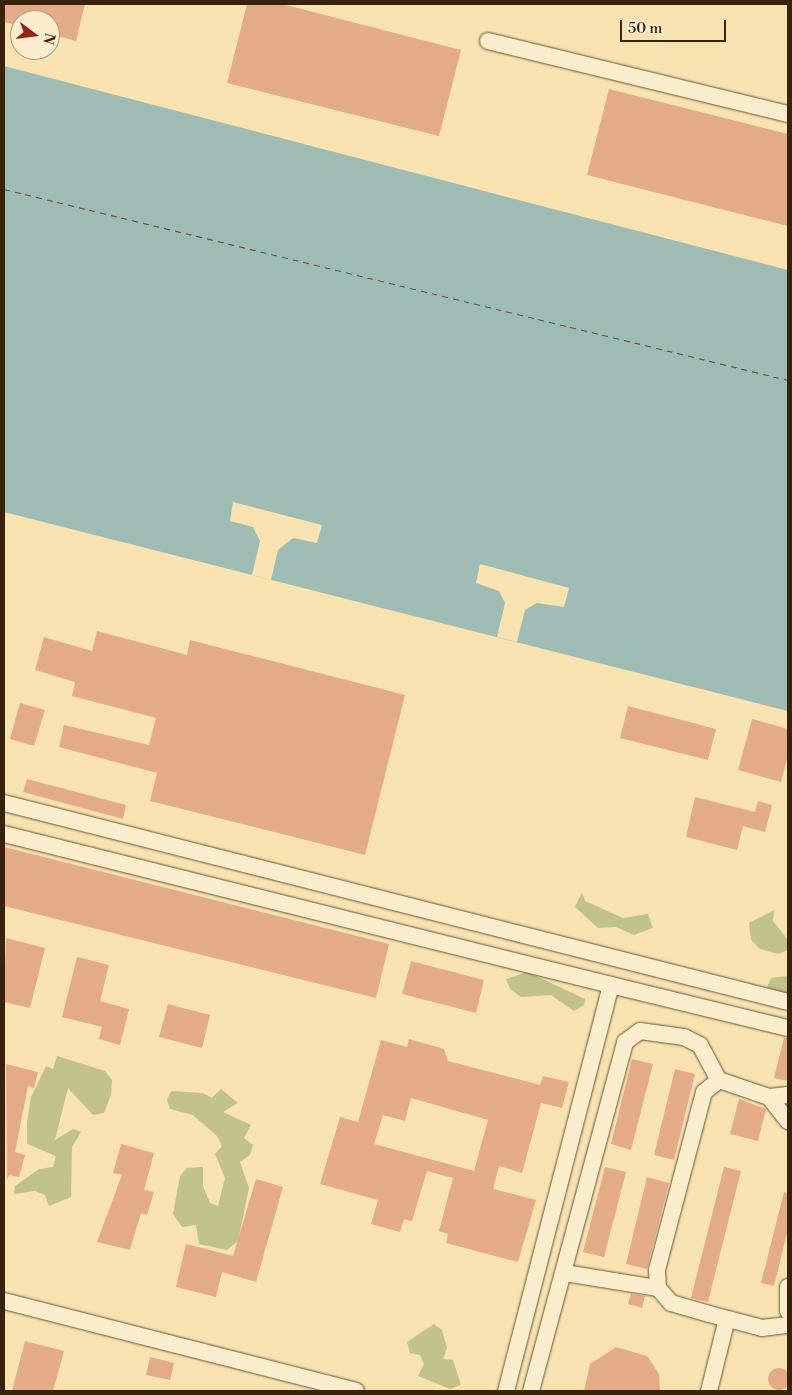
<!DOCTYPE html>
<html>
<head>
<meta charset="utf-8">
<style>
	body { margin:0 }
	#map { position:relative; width:792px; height:1395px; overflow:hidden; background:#f7e2b0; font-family:"Libre Bodoni",serif }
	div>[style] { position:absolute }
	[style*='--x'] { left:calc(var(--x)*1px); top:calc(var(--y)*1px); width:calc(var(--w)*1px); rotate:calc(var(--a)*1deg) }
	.green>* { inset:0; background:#c1c288 }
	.water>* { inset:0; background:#9fbcb4 }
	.pier>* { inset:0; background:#f7e2b0 }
	.ferry>* { height:1px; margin-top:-0.5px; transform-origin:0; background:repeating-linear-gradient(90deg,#58513e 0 6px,transparent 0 11px) }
	.building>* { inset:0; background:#e3ac86 }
	.round { border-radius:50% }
	.roads { filter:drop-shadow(0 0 1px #685335) drop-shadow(0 0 1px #685335) }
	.minor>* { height:16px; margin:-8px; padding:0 8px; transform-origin:8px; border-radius:8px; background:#faeccc }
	span { translate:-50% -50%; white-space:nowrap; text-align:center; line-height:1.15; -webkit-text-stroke:5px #faeccc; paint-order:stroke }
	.frame { position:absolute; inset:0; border:5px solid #39230c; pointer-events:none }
	.north { position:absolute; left:10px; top:10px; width:50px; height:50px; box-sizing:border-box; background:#faeccc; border:1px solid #ad9c7f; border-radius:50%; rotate:105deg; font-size:14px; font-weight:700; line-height:20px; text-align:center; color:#39230c }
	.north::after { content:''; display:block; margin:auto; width:18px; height:22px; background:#8f2418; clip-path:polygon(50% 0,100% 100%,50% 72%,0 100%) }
	.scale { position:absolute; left:620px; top:20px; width:106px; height:22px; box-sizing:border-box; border:2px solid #39230c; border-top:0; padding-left:6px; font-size:15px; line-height:18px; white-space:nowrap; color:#39230c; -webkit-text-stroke:4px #faeccc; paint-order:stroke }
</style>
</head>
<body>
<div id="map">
	<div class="green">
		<div style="clip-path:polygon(582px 892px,585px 901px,623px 918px,648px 914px,653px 928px,634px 935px,616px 927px,598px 928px,575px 907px)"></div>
		<div style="clip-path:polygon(774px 910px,773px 921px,788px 940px,788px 950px,778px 954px,760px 949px,751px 940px,749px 923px)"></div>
		<div style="clip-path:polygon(528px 972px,585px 999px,584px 1005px,574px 1011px,551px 995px,521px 997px,510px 989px,506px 979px)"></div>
		<div style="clip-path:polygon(788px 976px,788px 997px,767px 987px,771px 978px)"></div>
		<div style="clip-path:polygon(57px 1056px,105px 1071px,112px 1080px,111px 1095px,104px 1113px,93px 1115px,68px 1088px,55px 1140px,73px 1129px,81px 1132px,72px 1147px,71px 1197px,49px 1206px,45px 1195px,35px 1191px,14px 1194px,15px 1186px,39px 1169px,53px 1167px,56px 1156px,27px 1144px,27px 1123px,31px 1097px,46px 1066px,53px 1069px)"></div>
		<div style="clip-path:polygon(221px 1089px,238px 1103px,223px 1112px,251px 1125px,244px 1138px,253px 1145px,250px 1155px,240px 1162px,249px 1188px,238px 1241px,227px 1250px,199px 1244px,196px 1225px,182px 1227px,173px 1214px,180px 1176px,187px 1168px,203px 1167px,203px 1186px,210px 1203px,218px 1206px,225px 1178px,215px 1154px,222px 1146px,217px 1136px,193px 1115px,170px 1109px,167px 1100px,171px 1091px,203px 1093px,212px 1098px)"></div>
		<div style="clip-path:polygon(434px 1324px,442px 1330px,447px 1348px,443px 1359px,453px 1360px,461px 1385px,450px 1389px,418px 1376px,424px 1364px,420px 1355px,410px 1353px,407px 1342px)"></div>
	</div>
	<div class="water">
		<div style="clip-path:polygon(4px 66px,788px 270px,788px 711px,4px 512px)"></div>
	</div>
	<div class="pier">
		<div style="clip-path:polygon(233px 502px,322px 525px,317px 543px,293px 538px,278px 550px,271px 580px,252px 575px,260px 541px,253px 527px,230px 521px)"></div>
		<div style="clip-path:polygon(480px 564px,569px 588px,564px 607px,537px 603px,525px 610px,517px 642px,497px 637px,505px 603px,499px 591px,476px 583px)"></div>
	</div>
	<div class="ferry">
		<div style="--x:4;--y:189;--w:807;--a:13.69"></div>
	</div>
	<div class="building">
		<div style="clip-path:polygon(4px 4px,85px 4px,76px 41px,50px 34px,50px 20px,20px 20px,20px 26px,4px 22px)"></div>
		<div style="clip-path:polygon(247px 4px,282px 4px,461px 50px,439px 136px,227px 83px)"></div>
		<div style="clip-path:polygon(609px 89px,788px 134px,788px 226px,587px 175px)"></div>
		<div style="clip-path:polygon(97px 631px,187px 655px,190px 640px,405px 695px,365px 855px,150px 801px,157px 773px,59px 747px,64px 725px,149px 745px,156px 718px,72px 696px,75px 682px,35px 670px,44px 637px,92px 651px)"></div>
		<div style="clip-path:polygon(20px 703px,45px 710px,34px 746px,10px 739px)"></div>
		<div style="clip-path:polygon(628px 706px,716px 729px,708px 760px,620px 738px)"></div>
		<div style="clip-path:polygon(752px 719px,788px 729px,788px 755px,781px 782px,738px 770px)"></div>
		<div style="clip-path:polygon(27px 779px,126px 805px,123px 819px,23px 792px)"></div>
		<div style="clip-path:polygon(695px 797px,755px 812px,758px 801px,772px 805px,765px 832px,743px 826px,737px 850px,686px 837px)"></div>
		<div style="clip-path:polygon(4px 847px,389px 944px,376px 998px,4px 906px)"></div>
		<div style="clip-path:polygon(6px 938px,45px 948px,30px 1008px,4px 1002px)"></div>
		<div style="clip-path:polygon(77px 957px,109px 965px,100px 1001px,129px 1009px,120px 1045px,99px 1039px,102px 1027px,62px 1017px)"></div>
		<div style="clip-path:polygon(411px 961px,484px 980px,476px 1013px,402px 994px)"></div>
		<div style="clip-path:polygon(168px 1004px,210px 1015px,202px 1048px,159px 1037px)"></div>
		<div style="clip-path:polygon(784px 1038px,788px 1038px,788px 1081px,774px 1078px)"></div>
		<div style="clip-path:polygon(evenodd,409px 1039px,444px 1049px,448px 1061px,479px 1069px,540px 1085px,543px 1076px,569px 1082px,562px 1108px,541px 1103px,522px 1173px,499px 1166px,493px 1189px,536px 1200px,518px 1262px,446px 1243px,448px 1234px,439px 1231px,453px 1178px,427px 1171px,412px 1221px,404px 1219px,400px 1232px,371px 1224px,378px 1200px,320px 1184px,340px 1117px,358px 1122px,381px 1040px,407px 1047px,409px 1039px,411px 1098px,488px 1120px,474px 1171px,374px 1144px,383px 1115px,405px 1121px,411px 1098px)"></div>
		<div style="clip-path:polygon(632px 1059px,653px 1064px,631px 1150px,611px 1144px)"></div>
		<div style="clip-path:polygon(6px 1064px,38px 1072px,34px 1088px,28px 1086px,15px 1152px,25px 1155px,19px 1177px,9px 1175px,7px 1180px)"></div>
		<div style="clip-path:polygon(675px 1069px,695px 1074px,674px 1160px,654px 1155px)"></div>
		<div style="clip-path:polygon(739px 1099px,766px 1109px,758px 1141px,730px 1134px)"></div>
		<div style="clip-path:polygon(121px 1144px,154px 1153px,144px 1190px,154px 1192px,147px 1215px,141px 1213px,130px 1250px,97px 1242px,122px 1175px,113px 1173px)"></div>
		<div style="clip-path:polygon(605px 1167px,626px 1172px,604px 1257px,583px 1252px)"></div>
		<div style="clip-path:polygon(724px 1167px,741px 1171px,708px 1302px,691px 1298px)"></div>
		<div style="clip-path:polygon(647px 1177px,669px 1183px,647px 1269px,626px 1264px)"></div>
		<div style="clip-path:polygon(256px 1179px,283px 1187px,256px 1282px,222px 1272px,216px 1297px,176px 1287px,186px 1244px,233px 1256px)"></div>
		<div style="clip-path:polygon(784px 1192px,788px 1193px,788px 1229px,774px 1286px,761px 1283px)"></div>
		<div style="clip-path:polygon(631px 1294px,645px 1296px,642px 1308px,628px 1304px)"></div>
		<div style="clip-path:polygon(25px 1341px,64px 1351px,53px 1391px,12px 1391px)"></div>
		<div style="clip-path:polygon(616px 1347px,647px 1356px,659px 1374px,660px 1391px,584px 1391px,590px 1364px)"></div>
		<div style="clip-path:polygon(150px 1357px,174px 1363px,170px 1380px,146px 1375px)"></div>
		<div class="round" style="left:768px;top:1368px;width:22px;height:22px"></div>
	</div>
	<div class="roads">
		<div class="minor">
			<div style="--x:488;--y:41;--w:309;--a:13.7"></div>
			<div style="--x:4;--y:803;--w:809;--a:14.24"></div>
			<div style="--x:4;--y:834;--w:625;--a:13.97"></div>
			<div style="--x:611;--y:985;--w:419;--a:104.5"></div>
			<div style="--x:611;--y:985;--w:182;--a:13.7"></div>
			<div style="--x:719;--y:1080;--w:19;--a:141"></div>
			<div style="--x:704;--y:1092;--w:184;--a:104.8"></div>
			<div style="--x:657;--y:1270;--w:18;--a:87"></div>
			<div style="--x:658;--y:1288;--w:20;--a:49"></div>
			<div style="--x:671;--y:1303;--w:40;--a:16"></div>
			<div style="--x:709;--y:1314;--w:55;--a:14.8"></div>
			<div style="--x:762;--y:1328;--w:26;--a:-7"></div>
			<div style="--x:769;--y:1097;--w:19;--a:-6"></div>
			<div style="--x:565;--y:1273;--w:94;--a:9.2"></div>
			<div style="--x:788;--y:1287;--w:24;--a:90"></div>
			<div style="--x:4;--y:1301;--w:363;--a:14.3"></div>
			<div style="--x:531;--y:1391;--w:361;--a:-74.9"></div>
			<div style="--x:625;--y:1042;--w:19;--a:-36"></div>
			<div style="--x:640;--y:1031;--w:44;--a:7.8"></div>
			<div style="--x:684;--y:1037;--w:18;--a:27"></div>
			<div style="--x:700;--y:1045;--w:40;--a:62"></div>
			<div style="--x:719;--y:1080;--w:53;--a:18.8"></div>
			<div style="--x:769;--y:1097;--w:31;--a:52"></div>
			<div style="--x:709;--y:1391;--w:74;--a:-76"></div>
		</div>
	</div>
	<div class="frame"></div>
	<div class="north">N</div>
	<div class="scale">50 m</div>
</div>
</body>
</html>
